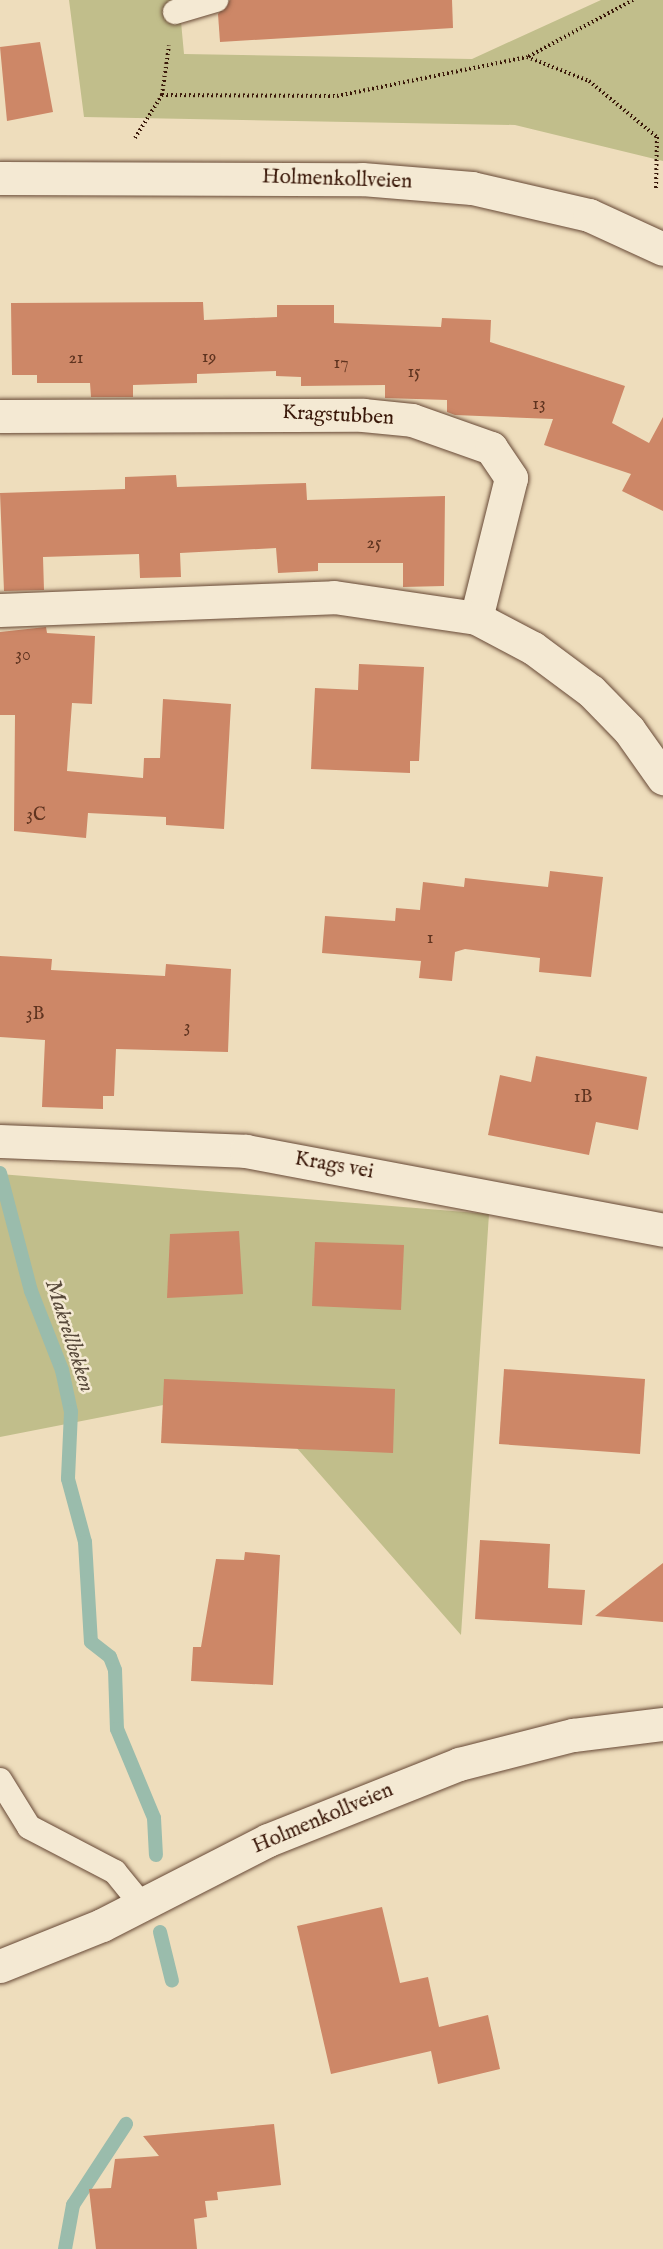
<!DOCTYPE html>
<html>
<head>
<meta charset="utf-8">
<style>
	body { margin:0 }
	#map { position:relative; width:663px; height:2249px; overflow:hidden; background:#eeddbc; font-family:"IM FELL English",serif }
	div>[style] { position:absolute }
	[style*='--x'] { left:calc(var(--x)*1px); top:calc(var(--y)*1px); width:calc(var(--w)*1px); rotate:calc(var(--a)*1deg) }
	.green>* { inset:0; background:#c1be8b }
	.stream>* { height:14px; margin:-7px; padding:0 7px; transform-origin:7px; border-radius:7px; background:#9abcac }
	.building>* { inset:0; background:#cd8767 }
	.path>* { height:4px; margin-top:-2px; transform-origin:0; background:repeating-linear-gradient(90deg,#3a1809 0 1.5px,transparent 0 4.5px) }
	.roads { filter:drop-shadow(0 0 2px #674936) drop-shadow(0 0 2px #674936) }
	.service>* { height:24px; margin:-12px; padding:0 12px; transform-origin:12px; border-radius:12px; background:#f4e9d3 }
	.minor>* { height:33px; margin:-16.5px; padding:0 16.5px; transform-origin:16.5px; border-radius:16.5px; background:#f4e9d3 }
	.secondary>* { height:33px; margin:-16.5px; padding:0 16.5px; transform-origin:16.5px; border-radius:16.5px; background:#f4e9d3 }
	span { translate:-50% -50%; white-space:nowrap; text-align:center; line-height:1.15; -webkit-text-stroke:5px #f4e9d3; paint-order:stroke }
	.number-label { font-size:18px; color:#5f3420 }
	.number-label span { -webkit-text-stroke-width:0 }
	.street-label { font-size:21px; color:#3a1809 }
	.water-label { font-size:22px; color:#57493a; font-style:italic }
</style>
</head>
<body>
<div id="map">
	<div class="green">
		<div style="clip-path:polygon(69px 0,179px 0,184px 54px,472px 59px,601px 0,663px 0,663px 161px,515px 125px,84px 117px)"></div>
		<div style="clip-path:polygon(0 1174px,489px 1214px,461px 1635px,245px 1389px,0 1437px)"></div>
	</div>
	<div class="stream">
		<div style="--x:0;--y:1173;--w:122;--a:75.3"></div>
		<div style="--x:31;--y:1291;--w:85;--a:68.6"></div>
		<div style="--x:62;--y:1370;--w:43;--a:77.9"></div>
		<div style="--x:71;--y:1412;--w:67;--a:92.6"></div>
		<div style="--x:68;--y:1479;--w:65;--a:74.9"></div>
		<div style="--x:85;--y:1542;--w:100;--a:86.6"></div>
		<div style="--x:91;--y:1642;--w:24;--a:38"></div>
		<div style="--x:110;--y:1657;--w:14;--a:69"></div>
		<div style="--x:115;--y:1670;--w:59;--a:88.1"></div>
		<div style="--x:117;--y:1729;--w:96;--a:67.4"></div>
		<div style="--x:154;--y:1818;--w:37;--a:87"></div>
		<div style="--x:160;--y:1932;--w:50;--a:76.2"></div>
		<div style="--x:65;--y:2249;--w:45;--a:-79.7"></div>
		<div style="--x:73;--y:2205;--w:97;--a:-56.8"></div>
	</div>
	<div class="building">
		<div style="clip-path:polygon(230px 0,452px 0,453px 28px,220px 42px,218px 14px)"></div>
		<div style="clip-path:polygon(40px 42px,53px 112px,7px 121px,0 47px)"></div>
		<div style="clip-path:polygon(203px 302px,204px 320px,277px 317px,277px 305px,334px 305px,334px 323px,441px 327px,442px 318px,491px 320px,490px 342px,625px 386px,612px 423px,649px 443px,663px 417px,663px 511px,622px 491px,631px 474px,544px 445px,553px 419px,455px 415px,447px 412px,447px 400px,385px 398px,385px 385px,301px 386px,301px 377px,276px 376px,276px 371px,197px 374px,197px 383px,133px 385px,133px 397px,91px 397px,90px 383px,37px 383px,37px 375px,12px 375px,11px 303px)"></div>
		<div style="clip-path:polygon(176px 475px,177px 487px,306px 483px,307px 500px,445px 496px,444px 586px,403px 587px,403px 563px,318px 563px,318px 571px,278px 573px,276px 548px,180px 553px,181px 577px,140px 578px,139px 554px,43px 557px,44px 590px,4px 591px,0 493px,125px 489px,125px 477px)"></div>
		<div style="clip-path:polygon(46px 627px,47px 633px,95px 636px,92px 704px,72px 703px,67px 771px,143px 778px,144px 758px,160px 758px,163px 699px,231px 704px,224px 829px,166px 825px,166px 817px,88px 813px,86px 838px,14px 831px,15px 715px,0 715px,0 632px)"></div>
		<div style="clip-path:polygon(359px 664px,424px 667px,419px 761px,410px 761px,410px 773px,311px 769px,315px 688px,358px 690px)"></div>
		<div style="clip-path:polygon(550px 871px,603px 877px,591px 977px,539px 972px,540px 958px,465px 949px,455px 952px,452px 981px,419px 978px,421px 961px,322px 953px,325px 916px,395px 921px,396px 908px,420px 910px,423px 882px,464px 887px,465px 878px,548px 887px)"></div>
		<div style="clip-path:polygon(0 956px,52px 959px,51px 970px,165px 976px,166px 964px,231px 969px,228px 1052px,116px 1049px,114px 1096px,103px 1096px,103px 1109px,42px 1107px,45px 1040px,0 1037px)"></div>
		<div style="clip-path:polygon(536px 1056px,647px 1077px,638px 1130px,596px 1122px,589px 1155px,488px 1135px,500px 1075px,531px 1082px)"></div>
		<div style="clip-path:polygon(239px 1231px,243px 1294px,167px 1298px,170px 1234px)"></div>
		<div style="clip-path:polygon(315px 1242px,404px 1245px,401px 1310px,312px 1306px)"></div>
		<div style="clip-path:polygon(504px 1369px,645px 1379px,640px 1454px,499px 1444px)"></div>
		<div style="clip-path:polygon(164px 1379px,395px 1389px,393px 1453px,161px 1443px)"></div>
		<div style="clip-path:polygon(480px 1540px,550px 1544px,548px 1588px,585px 1590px,582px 1625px,475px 1619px)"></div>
		<div style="clip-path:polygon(245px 1552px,280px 1555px,273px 1685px,191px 1681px,193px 1647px,201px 1647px,216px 1559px,244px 1560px)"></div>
		<div style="clip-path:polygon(663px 1563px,663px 1622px,595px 1616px)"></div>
		<div style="clip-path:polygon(382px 1907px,400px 1983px,428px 1977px,439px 2027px,488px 2015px,500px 2069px,438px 2084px,431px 2051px,331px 2074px,297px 1926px)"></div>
		<div style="clip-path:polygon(274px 2124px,281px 2185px,217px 2192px,218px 2200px,205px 2201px,207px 2217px,194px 2219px,197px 2249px,96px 2249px,89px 2189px,111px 2188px,115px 2159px,159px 2156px,143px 2136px)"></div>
	</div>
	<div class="path">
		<div style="--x:633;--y:0;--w:120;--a:151.7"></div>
		<div style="--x:527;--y:57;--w:66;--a:21.2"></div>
		<div style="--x:589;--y:81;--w:88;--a:39.5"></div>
		<div style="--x:657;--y:137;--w:52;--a:91.1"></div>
		<div style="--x:162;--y:95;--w:175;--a:0.3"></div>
		<div style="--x:337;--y:96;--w:194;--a:-11.6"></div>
		<div style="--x:135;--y:138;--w:51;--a:-57.9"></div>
		<div style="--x:162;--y:95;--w:50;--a:-82"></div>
	</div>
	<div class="roads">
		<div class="service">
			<div style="--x:175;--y:12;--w:43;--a:-16.3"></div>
			<div style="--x:0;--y:1780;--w:55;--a:58.3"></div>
			<div style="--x:29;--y:1827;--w:97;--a:27.6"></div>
			<div style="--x:115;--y:1872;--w:43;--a:50.7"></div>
		</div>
		<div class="minor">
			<div style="--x:0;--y:416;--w:363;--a:-0.2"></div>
			<div style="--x:363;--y:415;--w:49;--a:5.8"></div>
			<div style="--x:412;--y:420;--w:84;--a:19.5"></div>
			<div style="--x:491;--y:448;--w:36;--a:56"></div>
			<div style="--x:511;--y:478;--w:144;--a:104"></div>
			<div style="--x:0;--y:610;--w:334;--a:-2.2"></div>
			<div style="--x:334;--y:597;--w:144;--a:8.4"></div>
			<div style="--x:476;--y:618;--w:64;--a:27.8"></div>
			<div style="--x:533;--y:648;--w:72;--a:36.6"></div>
			<div style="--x:591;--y:691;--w:54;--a:45.7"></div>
			<div style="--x:629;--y:730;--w:59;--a:54.7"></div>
			<div style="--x:0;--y:1141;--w:246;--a:2.3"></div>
			<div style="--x:246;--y:1151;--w:424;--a:10.7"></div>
		</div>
		<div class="secondary">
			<div style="--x:0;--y:178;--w:362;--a:0.2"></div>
			<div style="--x:362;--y:179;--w:110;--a:4.7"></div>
			<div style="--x:472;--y:188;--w:120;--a:13"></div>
			<div style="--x:589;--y:215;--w:81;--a:24.7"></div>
			<div style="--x:0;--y:1966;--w:110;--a:-21.9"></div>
			<div style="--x:102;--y:1925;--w:186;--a:-27.1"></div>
			<div style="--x:268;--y:1840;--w:206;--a:-21.7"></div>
			<div style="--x:459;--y:1764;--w:118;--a:-14.3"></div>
			<div style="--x:573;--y:1735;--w:91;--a:-7"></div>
		</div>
	</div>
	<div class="number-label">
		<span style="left:209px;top:358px">19</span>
		<span style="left:76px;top:359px">21</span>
		<span style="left:341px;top:364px">17</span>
		<span style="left:414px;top:373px">15</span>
		<span style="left:539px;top:405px">13</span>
		<span style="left:374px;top:544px">25</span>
		<span style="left:23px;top:656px">30</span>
		<span style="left:36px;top:816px">3C</span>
		<span style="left:430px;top:939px">1</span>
		<span style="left:35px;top:1015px">3B</span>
		<span style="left:187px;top:1028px">3</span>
		<span style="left:583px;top:1098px">1B</span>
	</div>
	<div class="street-label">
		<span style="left:337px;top:180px;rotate:2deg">Holmenkollveien</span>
		<span style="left:338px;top:416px;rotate:3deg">Kragstubben</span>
		<span style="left:334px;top:1166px;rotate:10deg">Krags vei</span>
		<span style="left:323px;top:1819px;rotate:-23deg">Holmenkollveien</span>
	</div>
	<div class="water-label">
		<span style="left:69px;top:1336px;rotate:72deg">Makrellbekken</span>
	</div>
</div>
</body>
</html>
